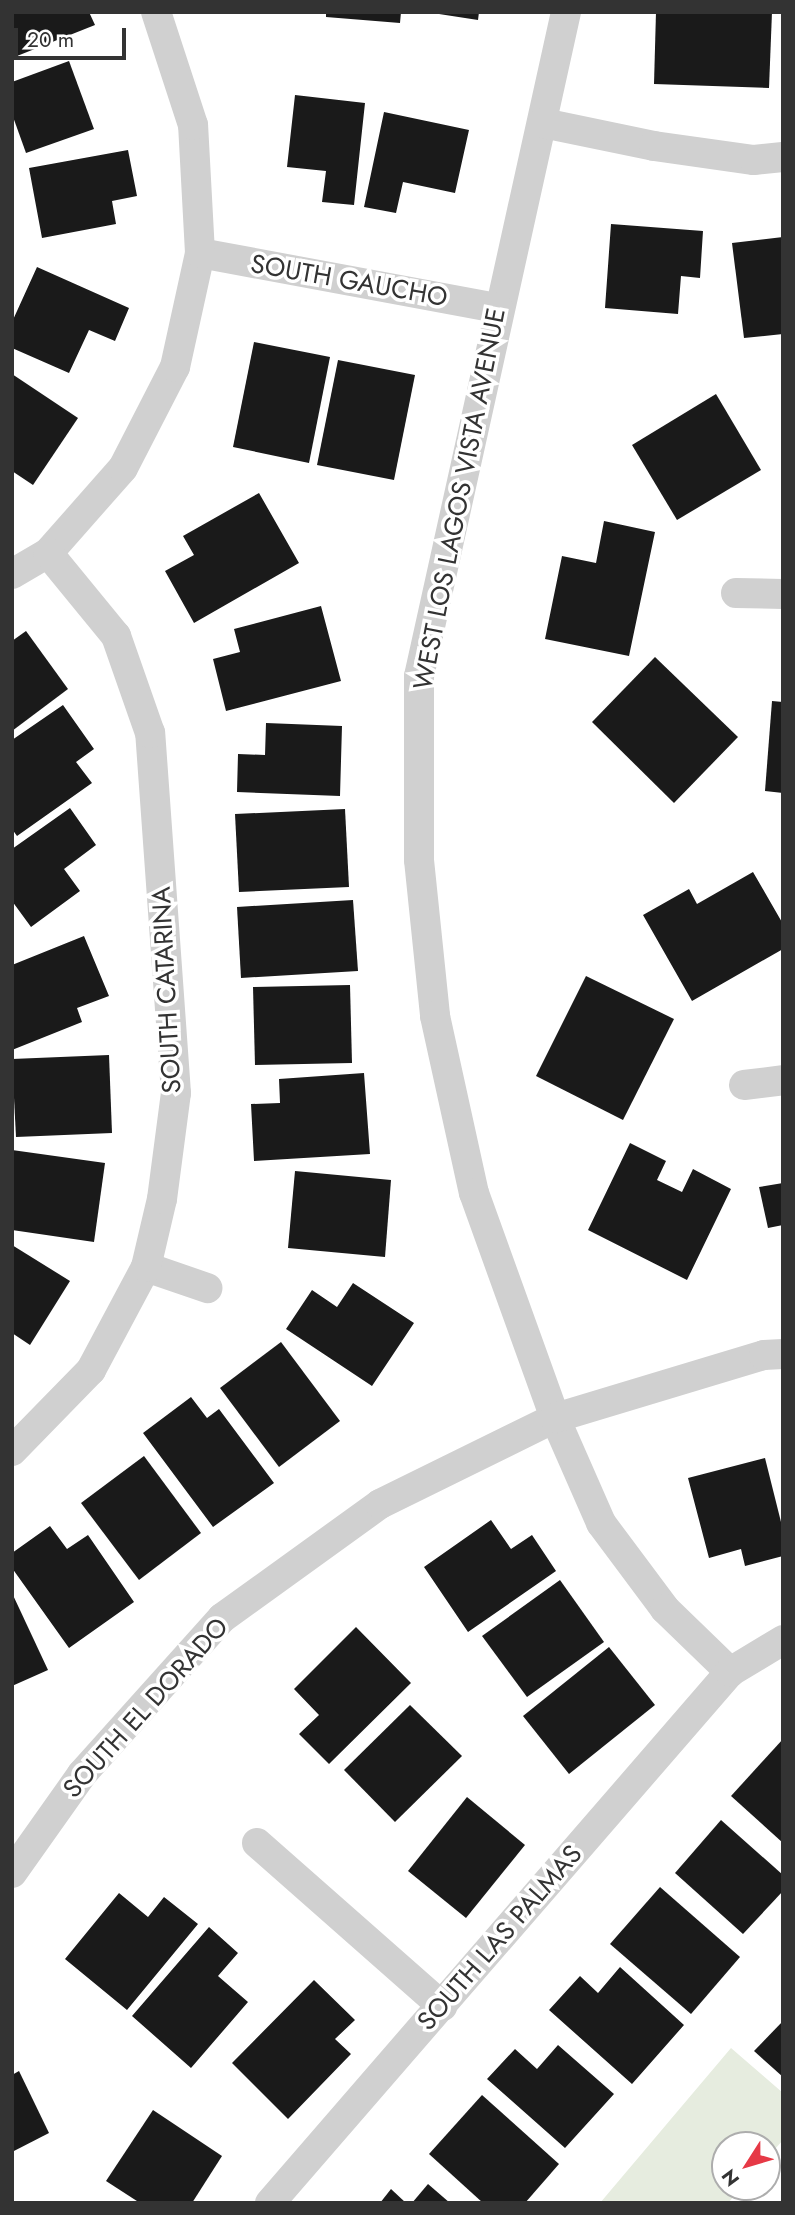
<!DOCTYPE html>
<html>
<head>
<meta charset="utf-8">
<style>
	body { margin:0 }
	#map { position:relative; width:795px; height:2215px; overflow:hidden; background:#fff; font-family:Jost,sans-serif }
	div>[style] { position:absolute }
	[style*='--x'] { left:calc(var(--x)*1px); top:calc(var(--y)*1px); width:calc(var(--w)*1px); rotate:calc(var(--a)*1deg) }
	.green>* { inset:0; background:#e6ecdf }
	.building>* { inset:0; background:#1a1a1a }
	.street>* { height:30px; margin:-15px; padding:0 15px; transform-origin:15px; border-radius:15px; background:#d0d0d0 }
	span { translate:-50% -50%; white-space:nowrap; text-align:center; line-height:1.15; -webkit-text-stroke:7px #fff; paint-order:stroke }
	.street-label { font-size:26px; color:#333 }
	.frame { position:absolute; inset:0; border:14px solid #333; pointer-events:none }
	.north { position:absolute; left:711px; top:2131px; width:70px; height:70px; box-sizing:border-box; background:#fff; border:2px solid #adadad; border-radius:50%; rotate:233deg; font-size:19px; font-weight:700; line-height:28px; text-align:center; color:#333 }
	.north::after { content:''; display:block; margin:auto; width:24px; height:32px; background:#e63946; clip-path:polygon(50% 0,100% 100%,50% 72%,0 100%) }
	.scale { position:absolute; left:14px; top:28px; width:112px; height:32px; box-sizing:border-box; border:4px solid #333; border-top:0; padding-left:9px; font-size:21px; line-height:24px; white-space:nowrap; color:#333; -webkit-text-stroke:5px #fff; paint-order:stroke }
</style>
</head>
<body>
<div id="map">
	<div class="green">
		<div style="clip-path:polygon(731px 2048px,783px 2093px,783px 2140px,767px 2158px,767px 2145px,725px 2145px,725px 2187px,742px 2187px,728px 2203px,600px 2203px)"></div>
	</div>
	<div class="building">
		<div style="clip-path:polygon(12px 12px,89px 12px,95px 25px,12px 58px)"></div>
		<div style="clip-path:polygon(326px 12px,401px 12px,400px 23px,326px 17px)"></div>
		<div style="clip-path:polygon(426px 12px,479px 12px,478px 20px)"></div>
		<div style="clip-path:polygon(656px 12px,772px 12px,769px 88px,654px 84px)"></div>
		<div style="clip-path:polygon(69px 61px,94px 129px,26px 153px,12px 114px,12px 82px)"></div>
		<div style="clip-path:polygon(295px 95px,365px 103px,354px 205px,322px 202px,326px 171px,287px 167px)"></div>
		<div style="clip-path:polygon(384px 112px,469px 130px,455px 193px,403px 182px,396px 213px,364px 207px)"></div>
		<div style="clip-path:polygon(128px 150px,137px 196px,112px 201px,116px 224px,42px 238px,29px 168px)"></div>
		<div style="clip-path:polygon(611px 224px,703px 231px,700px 278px,681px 276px,678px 314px,605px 308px)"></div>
		<div style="clip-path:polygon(783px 237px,783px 334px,744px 338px,732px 243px)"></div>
		<div style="clip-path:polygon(37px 267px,129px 308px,115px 341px,89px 330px,69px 373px,12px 348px,12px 322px)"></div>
		<div style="clip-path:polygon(254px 342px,330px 357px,309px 463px,233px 447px)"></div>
		<div style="clip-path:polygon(338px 360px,415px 375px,394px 480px,317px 465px)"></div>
		<div style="clip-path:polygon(12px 374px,78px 418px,33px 485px,12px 471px)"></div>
		<div style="clip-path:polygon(716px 394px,761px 470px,677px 520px,632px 445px)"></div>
		<div style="clip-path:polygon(259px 493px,299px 563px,194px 623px,165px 571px,194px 555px,183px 536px)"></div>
		<div style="clip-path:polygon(604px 521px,655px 532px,629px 656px,545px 639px,562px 556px,596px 563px)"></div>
		<div style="clip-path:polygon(321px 606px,341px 681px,226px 711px,213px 659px,240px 652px,234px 629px)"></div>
		<div style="clip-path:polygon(26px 631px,68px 689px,12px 731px,12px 641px)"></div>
		<div style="clip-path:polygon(655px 657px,738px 737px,674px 803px,592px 722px)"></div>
		<div style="clip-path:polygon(772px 701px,783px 702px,783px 793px,765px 791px)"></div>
		<div style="clip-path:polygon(63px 705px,94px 749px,76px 762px,92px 783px,17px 836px,12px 829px,12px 740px)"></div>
		<div style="clip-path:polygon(266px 723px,342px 726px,340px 796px,237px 792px,238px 754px,265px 755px)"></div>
		<div style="clip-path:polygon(70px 808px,96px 845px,64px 869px,80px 891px,31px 927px,12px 901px,12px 849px)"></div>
		<div style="clip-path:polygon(345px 809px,349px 887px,239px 892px,235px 814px)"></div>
		<div style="clip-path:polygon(753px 872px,783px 924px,783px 949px,692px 1001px,643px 915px,689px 889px,697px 904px)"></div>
		<div style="clip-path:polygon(353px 900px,358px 971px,241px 978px,237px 907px)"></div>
		<div style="clip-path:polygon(84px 936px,109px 996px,77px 1008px,82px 1022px,12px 1050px,12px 965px)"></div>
		<div style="clip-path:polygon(586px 976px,674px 1019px,623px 1120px,536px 1076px)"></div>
		<div style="clip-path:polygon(350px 985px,352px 1063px,255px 1065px,253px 987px)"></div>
		<div style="clip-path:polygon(109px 1055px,112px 1133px,16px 1137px,12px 1059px)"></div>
		<div style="clip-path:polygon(364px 1073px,370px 1154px,254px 1161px,251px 1104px,280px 1103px,279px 1079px)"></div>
		<div style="clip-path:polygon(630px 1143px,666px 1161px,657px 1180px,682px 1192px,693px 1169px,731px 1189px,687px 1280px,588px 1230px)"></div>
		<div style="clip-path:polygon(12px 1150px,105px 1163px,94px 1242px,12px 1230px)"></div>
		<div style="clip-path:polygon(295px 1171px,391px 1180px,385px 1257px,288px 1248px)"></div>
		<div style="clip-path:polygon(783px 1183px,783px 1225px,768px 1228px,759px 1187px)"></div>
		<div style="clip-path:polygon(12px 1245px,70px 1281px,30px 1345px,12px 1333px)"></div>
		<div style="clip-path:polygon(353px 1283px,414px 1323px,372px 1386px,286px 1329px,312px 1290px,337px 1307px)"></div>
		<div style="clip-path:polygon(281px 1342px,340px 1421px,279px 1467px,220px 1388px)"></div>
		<div style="clip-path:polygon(191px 1397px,207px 1418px,219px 1409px,274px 1483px,213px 1527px,143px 1433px)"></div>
		<div style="clip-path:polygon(144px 1456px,201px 1533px,139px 1580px,81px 1503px)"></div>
		<div style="clip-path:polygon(765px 1458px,783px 1530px,783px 1556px,745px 1566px,741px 1549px,709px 1558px,688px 1478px)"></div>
		<div style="clip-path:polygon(491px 1520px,511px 1549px,532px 1535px,556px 1571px,468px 1632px,424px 1567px)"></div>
		<div style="clip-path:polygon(50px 1526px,67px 1549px,88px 1535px,134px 1602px,69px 1648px,12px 1568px,12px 1553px)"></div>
		<div style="clip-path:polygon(560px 1580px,604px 1642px,527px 1697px,482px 1636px)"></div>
		<div style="clip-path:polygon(12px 1593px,48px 1670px,12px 1686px)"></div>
		<div style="clip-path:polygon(356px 1627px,411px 1683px,329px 1764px,299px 1734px,319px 1715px,294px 1689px)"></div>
		<div style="clip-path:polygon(609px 1647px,655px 1705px,569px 1774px,523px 1716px)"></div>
		<div style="clip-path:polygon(410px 1705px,462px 1756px,395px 1822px,344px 1770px)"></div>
		<div style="clip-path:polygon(783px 1739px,783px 1843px,731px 1796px)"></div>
		<div style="clip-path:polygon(467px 1797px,525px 1845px,466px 1918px,408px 1871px)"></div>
		<div style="clip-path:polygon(721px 1820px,783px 1875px,783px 1891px,743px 1934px,675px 1873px)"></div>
		<div style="clip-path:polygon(660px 1887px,740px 1957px,691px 2014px,610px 1944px)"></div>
		<div style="clip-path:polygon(119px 1893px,148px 1917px,164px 1897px,198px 1924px,127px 2010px,65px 1959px)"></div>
		<div style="clip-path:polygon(209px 1927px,238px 1953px,218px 1976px,248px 2002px,191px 2068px,132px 2016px)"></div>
		<div style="clip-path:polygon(620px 1967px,684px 2025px,632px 2084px,549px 2010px,580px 1976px,598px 1993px)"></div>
		<div style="clip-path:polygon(314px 1980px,355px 2020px,335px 2039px,351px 2054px,288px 2119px,232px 2063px)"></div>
		<div style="clip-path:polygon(783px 2021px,783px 2077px,754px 2051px)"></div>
		<div style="clip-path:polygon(558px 2045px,614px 2094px,565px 2148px,487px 2079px,515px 2049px,537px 2069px)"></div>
		<div style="clip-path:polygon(19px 2071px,49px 2133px,12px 2152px,12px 2075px)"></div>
		<div style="clip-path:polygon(482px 2095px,559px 2164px,525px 2203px,483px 2203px,429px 2154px)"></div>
		<div style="clip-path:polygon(153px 2110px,222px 2156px,192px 2203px,140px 2203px,106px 2181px)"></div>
		<div style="clip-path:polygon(428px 2184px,450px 2203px,412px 2203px)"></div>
		<div style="clip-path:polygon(391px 2189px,406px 2203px,380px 2203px)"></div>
	</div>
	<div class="street">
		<div style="--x:566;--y:12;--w:680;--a:102.48"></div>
		<div style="--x:419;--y:676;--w:184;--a:90"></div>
		<div style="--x:419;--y:860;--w:157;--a:84.1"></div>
		<div style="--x:435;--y:1016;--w:181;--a:77.6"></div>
		<div style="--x:474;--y:1193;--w:239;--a:70.2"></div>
		<div style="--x:555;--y:1418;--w:115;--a:66.3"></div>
		<div style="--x:601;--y:1523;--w:107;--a:53.3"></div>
		<div style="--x:665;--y:1609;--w:91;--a:44.1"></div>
		<div style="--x:543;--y:123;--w:113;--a:11.7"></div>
		<div style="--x:654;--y:146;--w:101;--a:8"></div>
		<div style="--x:754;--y:160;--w:29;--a:-6"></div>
		<div style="--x:200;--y:253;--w:303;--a:10.5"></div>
		<div style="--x:12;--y:574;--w:42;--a:-30.3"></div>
		<div style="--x:48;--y:553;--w:113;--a:-48.6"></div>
		<div style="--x:123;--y:468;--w:114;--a:-62.8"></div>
		<div style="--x:175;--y:367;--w:117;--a:-77.6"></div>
		<div style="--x:200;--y:253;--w:128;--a:-93.1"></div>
		<div style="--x:193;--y:125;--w:119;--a:-108.1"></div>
		<div style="--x:736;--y:593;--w:47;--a:1.2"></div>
		<div style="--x:744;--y:1085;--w:39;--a:-7"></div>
		<div style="--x:146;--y:1267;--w:65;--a:19"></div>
		<div style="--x:12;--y:1451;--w:113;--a:-45.7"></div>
		<div style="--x:91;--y:1370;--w:117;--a:-61.9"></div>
		<div style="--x:146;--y:1267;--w:70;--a:-76.8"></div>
		<div style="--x:162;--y:1199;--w:107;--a:-82.5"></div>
		<div style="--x:176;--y:1093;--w:361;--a:-94.1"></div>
		<div style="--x:150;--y:733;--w:103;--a:-109.3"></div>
		<div style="--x:116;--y:636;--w:107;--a:-129.3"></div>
		<div style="--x:257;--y:1843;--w:247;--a:41.4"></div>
		<div style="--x:12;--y:1873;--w:121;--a:-54.7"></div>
		<div style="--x:82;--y:1774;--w:210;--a:-48.1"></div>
		<div style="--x:222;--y:1618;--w:195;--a:-35.8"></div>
		<div style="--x:380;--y:1504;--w:195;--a:-26.2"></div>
		<div style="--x:555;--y:1418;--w:218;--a:-16.8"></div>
		<div style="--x:764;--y:1355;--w:19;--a:-3"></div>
		<div style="--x:270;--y:2203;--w:703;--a:-49.1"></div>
		<div style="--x:730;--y:1672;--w:62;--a:-31.1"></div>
	</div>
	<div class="street-label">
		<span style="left:349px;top:281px;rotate:10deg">SOUTH GAUCHO</span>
		<span style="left:460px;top:499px;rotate:-79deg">WEST LOS LAGOS VISTA AVENUE</span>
		<span style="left:167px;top:990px;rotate:-93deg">SOUTH CATARINA</span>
		<span style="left:146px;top:1708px;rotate:-48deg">SOUTH EL DORADO</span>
		<span style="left:500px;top:1938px;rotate:-49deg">SOUTH LAS PALMAS</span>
	</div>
	<div class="frame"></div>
	<div class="north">N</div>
	<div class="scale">20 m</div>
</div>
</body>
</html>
